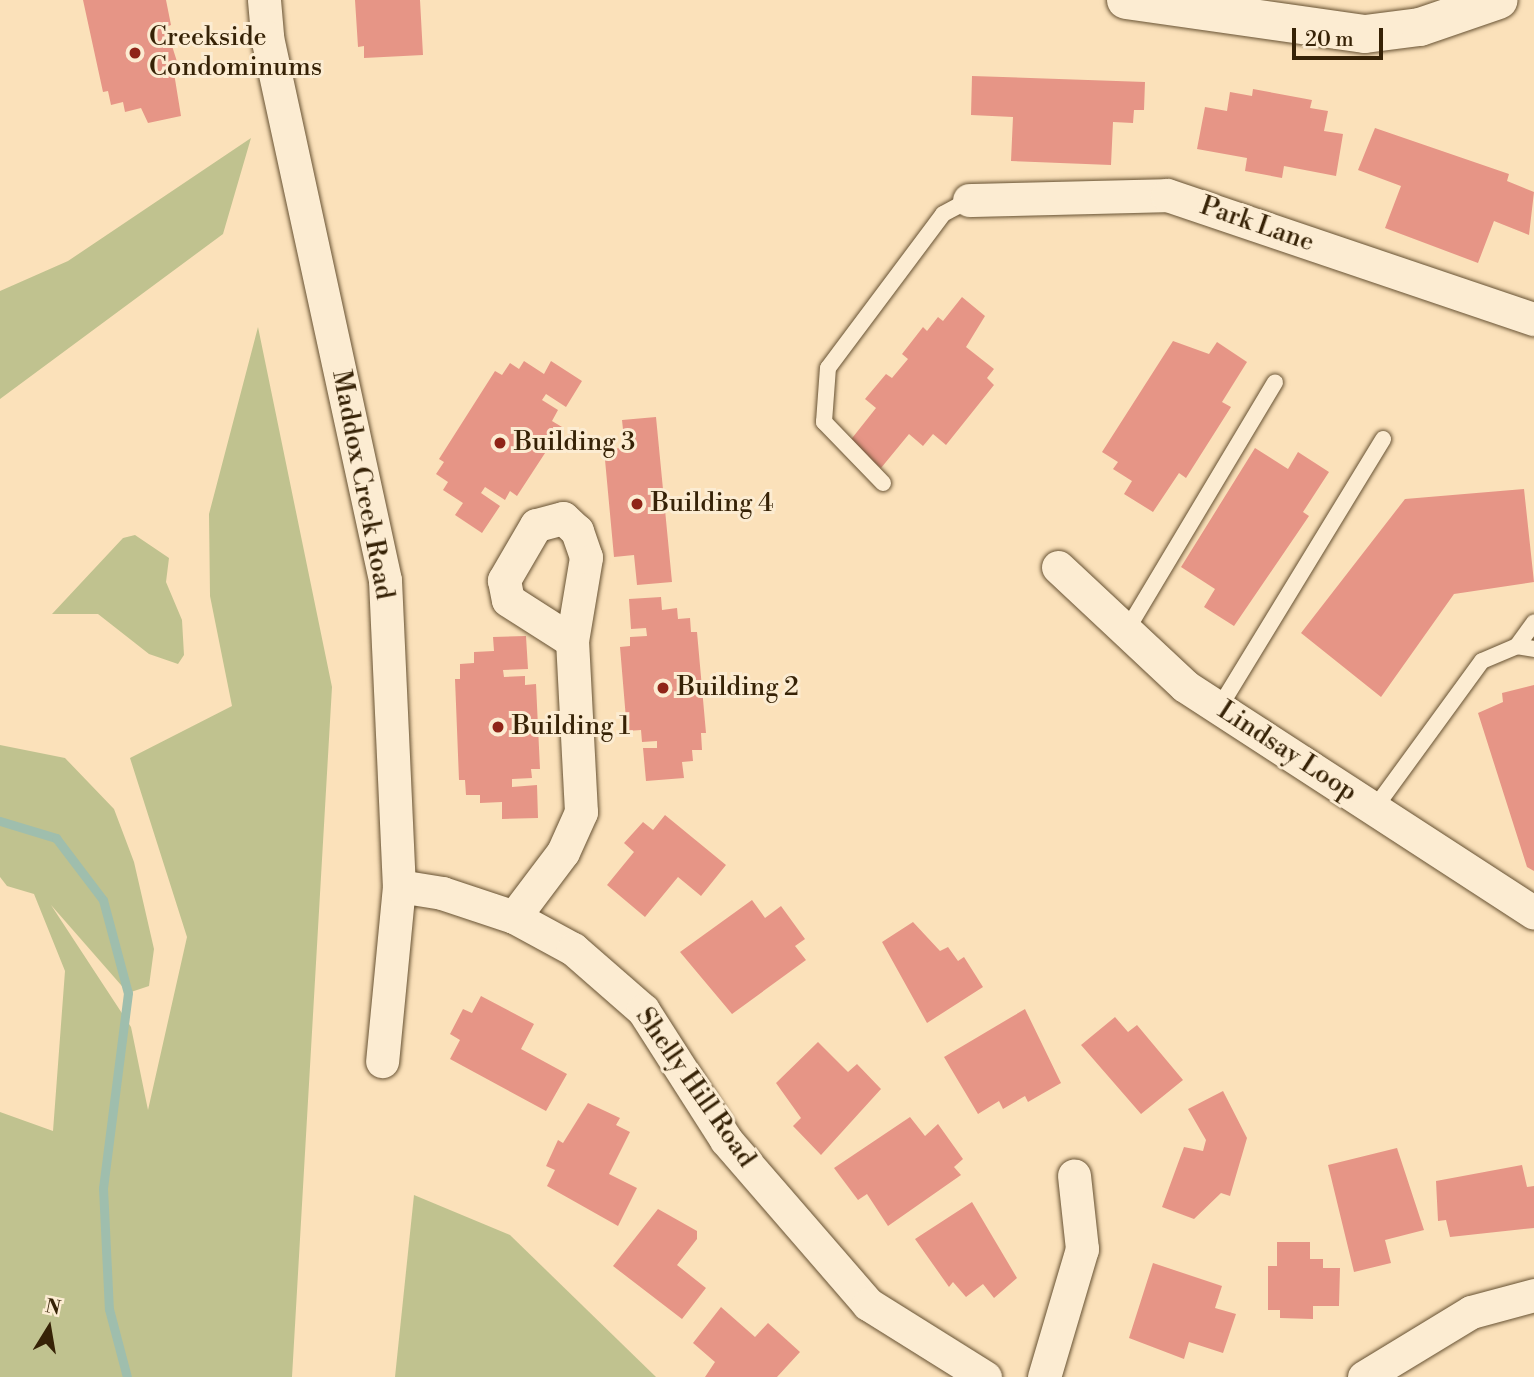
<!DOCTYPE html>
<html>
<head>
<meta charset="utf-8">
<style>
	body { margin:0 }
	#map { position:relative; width:1534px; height:1377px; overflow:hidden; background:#fbe1ba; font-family:"Libre Bodoni",serif }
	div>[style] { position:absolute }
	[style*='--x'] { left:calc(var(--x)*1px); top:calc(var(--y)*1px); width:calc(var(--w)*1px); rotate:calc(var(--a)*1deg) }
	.green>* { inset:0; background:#c0c28f }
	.stream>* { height:9px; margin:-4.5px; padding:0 4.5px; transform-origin:4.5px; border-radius:4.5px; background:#9fbead }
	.building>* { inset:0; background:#e69586 }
	.roads { filter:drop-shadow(0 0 2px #675233) drop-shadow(0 0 2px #675233) }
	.service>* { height:16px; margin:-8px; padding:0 8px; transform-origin:8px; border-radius:8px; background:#fcecd2 }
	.minor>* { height:33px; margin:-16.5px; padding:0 16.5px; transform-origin:16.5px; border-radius:16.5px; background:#fcecd2 }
	.tertiary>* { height:38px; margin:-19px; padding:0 19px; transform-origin:19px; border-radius:19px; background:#fcecd2 }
	.dots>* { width:19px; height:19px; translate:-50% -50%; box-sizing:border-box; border:4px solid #fcecd2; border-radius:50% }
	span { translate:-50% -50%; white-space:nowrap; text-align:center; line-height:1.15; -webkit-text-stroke:6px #fcecd2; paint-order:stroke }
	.poi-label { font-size:26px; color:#362206 }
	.left { translate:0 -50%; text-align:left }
	.street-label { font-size:26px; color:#362206 }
	.north { position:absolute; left:14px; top:1293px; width:70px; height:70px; -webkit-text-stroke:5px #fcecd2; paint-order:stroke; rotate:11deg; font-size:19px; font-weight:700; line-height:28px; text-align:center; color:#362206 }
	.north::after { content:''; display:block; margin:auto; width:24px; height:32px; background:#362206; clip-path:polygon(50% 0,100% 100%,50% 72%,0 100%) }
	.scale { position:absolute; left:1292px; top:28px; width:91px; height:32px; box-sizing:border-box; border:4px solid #362206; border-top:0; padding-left:9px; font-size:21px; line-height:24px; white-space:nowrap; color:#362206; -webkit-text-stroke:5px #fcecd2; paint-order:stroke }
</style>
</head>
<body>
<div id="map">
	<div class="green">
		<div style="clip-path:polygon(251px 138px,223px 234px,0 399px,0 291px,68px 261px)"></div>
		<div style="clip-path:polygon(258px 327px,332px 687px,292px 1377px,0 1377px,0 1112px,53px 1131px,65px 971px,34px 894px,7px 886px,0 877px,0 745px,65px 758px,114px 809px,134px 862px,154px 949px,149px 986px,128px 993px,51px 905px,131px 1027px,148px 1110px,187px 937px,130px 758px,232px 706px,210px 596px,209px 514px)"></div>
		<div style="clip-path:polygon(135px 535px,169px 558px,166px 582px,182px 620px,184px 655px,178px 664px,149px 654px,98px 614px,52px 614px,123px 538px)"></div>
		<div style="clip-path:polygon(414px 1195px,510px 1235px,656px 1377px,395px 1377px)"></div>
	</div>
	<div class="stream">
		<div style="--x:0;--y:821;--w:59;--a:16.9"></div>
		<div style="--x:56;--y:838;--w:78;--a:52.8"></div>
		<div style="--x:103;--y:900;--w:96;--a:75"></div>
		<div style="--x:128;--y:993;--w:197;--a:97.3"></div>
		<div style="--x:103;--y:1188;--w:121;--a:87.2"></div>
		<div style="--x:109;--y:1309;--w:70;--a:75.2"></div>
	</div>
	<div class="building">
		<div style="clip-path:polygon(83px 0,166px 0,171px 25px,166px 27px,180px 71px,174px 73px,181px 116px,148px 123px,141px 108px,125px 112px,123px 102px,111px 105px,108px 91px,103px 92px)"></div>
		<div style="clip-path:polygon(355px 0,420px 0,423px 55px,364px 58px,364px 46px,358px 47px)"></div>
		<div style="clip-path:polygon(972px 76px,1145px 82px,1144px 110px,1134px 110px,1133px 123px,1113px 122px,1111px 165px,1011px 161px,1013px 117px,971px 115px)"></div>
		<div style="clip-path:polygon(1253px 89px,1312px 100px,1310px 108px,1328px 111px,1324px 131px,1343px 134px,1336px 176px,1284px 166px,1282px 178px,1245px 171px,1247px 158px,1197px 149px,1205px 107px,1227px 111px,1230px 92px,1252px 96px)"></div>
		<div style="clip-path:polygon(1375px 128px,1509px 174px,1507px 181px,1534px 192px,1529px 235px,1494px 221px,1478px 263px,1385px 228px,1401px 186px,1358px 170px)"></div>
		<div style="clip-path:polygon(962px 297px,985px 316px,966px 347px,994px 369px,987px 378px,994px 385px,946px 445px,933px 434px,923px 446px,909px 434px,881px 468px,849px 442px,876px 408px,865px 399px,886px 374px,892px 378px,908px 359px,902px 354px,923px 327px,927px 331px,938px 317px,943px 321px)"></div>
		<div style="clip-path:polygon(1173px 341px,1209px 354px,1217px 342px,1247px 362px,1222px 402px,1231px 407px,1186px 478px,1179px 473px,1153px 512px,1124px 494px,1132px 481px,1113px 469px,1118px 462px,1102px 452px)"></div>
		<div style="clip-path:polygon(524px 361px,544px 374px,551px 361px,582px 381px,566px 407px,546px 394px,542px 400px,558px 410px,552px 421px,562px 427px,517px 496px,510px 491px,505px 500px,485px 487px,481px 493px,500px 506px,482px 533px,455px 515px,463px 503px,443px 490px,448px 482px,436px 474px,444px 462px,439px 459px,495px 371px,502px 375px,510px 363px,519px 369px)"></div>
		<div style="clip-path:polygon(656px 417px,672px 582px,637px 585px,634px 555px,614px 557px,604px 449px,625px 448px,622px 420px)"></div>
		<div style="clip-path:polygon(1255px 448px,1288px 469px,1298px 452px,1329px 472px,1303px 512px,1309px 516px,1234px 626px,1204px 607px,1215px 589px,1181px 567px)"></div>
		<div style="clip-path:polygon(1524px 489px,1534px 582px,1454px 594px,1381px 697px,1301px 633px,1405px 499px)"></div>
		<div style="clip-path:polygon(661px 597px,662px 610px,677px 608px,678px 619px,690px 618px,691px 632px,697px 632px,706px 733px,701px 733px,702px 750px,692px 750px,693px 761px,682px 762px,684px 778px,646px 781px,643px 748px,657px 748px,657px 741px,642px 742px,641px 730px,627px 731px,620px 647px,630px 646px,630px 637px,647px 636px,646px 628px,631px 629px,629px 599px)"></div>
		<div style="clip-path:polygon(526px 636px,528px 669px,503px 670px,504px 677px,525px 676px,525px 685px,536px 684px,540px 769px,531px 769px,532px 778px,512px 779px,512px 787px,537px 785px,538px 818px,502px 819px,502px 802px,480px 803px,480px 795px,466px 795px,465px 780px,459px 780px,455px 679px,460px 679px,460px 664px,474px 663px,474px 652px,494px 651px,493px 637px)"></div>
		<div style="clip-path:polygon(1534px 685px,1534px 871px,1527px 867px,1478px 713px,1503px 702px,1502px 693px)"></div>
		<div style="clip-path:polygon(665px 815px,726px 865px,701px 896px,678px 877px,645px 917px,607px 885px,634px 852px,624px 843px,643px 822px,653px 830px)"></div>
		<div style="clip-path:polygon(752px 900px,765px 918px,781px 906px,805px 939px,795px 946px,806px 960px,732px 1014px,680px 952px)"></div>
		<div style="clip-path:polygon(913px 922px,940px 951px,948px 947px,958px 961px,964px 957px,983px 987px,927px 1023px,882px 942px)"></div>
		<div style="clip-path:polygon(481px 996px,534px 1024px,521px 1049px,567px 1074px,546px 1111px,450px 1059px,460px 1040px,450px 1034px,463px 1009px,472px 1013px)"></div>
		<div style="clip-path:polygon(1025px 1009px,1061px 1083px,1028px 1102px,1025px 1096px,1003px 1109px,999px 1101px,978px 1114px,944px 1057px)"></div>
		<div style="clip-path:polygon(1115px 1017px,1128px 1032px,1137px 1025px,1183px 1080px,1141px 1114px,1081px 1045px)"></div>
		<div style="clip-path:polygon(818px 1042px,848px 1072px,857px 1064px,881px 1089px,821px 1155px,793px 1126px,801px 1118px,776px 1083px)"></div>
		<div style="clip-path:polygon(1223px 1091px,1247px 1138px,1230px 1196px,1221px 1193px,1194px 1219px,1162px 1207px,1184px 1147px,1203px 1151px,1206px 1140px,1188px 1109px)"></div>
		<div style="clip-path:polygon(588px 1103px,620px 1118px,616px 1125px,630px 1132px,609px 1174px,637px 1188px,618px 1226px,547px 1186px,555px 1170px,546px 1166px,558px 1140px,563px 1143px)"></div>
		<div style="clip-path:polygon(910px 1117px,925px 1136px,938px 1124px,963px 1159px,954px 1167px,961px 1175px,888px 1226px,867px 1194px,858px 1200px,834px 1168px)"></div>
		<div style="clip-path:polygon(1397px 1148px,1424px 1230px,1385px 1240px,1391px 1263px,1354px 1272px,1328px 1165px)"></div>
		<div style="clip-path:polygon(1522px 1165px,1527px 1187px,1534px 1186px,1534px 1228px,1450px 1237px,1446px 1220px,1438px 1221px,1436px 1181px)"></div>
		<div style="clip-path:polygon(972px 1202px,1017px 1278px,994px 1298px,983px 1284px,966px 1297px,953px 1282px,949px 1287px,915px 1239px)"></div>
		<div style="clip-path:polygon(658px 1209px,697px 1231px,697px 1239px,677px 1265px,706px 1288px,682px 1319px,613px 1266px)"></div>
		<div style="clip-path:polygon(1277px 1242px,1310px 1242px,1310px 1259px,1323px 1259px,1323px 1268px,1340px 1268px,1339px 1306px,1313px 1306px,1313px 1319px,1280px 1318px,1280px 1310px,1268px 1310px,1268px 1266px,1277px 1266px)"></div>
		<div style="clip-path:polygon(1153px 1263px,1222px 1286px,1215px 1308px,1236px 1314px,1223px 1353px,1189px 1342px,1184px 1359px,1129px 1338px)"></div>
		<div style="clip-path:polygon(721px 1307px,755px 1337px,768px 1323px,800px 1352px,777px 1377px,705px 1377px,715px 1362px,693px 1343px)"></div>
	</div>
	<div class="roads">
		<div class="service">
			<div style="--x:883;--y:483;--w:85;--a:-134"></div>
			<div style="--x:824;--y:422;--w:54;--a:-85.8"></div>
			<div style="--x:828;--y:368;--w:192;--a:-53.2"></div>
			<div style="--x:943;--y:214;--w:30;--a:-28"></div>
			<div style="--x:1125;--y:633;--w:292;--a:-59.1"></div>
			<div style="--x:1517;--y:646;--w:29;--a:-54"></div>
			<div style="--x:1219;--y:708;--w:315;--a:-58.6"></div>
			<div style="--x:1374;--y:809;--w:183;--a:-53.9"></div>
			<div style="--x:1482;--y:661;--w:38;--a:-23"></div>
			<div style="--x:1517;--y:646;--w:17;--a:10"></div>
		</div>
		<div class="minor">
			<div style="--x:264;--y:0;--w:37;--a:85"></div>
			<div style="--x:267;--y:37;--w:556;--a:77.74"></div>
			<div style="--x:385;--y:580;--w:306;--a:87.4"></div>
			<div style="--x:399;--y:886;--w:176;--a:95.5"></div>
			<div style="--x:969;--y:200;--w:198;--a:-1.4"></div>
			<div style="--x:1167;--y:195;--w:387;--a:18.7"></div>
			<div style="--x:1058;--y:567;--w:174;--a:43.1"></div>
			<div style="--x:1185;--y:686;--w:416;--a:33"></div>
			<div style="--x:399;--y:886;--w:44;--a:9.2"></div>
			<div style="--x:442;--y:893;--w:76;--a:18.4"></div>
			<div style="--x:514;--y:917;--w:67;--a:28.5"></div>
			<div style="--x:573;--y:949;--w:93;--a:41.1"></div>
			<div style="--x:643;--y:1010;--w:154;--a:57.4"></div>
			<div style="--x:726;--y:1140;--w:217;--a:49.1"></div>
			<div style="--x:868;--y:1304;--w:138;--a:32"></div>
			<div style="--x:514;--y:917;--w:81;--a:-53"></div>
			<div style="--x:563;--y:852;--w:44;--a:-65.8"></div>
			<div style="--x:581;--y:812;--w:171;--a:-93"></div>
			<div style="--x:572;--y:641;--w:85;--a:-80.5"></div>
			<div style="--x:586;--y:557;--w:28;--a:-109"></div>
			<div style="--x:577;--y:531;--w:19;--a:-137"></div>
			<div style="--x:563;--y:518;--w:28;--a:165"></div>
			<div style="--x:536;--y:525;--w:64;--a:120.2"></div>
			<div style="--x:504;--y:580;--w:20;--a:79"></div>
			<div style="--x:508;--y:600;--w:76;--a:32.6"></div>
			<div style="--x:1044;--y:1377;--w:134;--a:-73.5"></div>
			<div style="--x:1082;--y:1249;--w:74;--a:-96.2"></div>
			<div style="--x:1364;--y:1377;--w:125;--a:-31.3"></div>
			<div style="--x:1471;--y:1312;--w:65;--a:-15.1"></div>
		</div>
		<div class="tertiary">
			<div style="--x:1126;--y:0;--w:241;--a:8.1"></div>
			<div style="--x:1365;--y:34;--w:55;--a:-7.3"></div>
			<div style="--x:1420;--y:27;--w:83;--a:-18.9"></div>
		</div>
	</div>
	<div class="dots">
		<div style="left:135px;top:53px;background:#8f2418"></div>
		<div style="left:500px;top:443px;background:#8f2418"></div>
		<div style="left:637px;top:504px;background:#8f2418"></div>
		<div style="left:663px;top:688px;background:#8f2418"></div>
		<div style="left:498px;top:727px;background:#8f2418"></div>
	</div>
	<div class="poi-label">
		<span class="left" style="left:149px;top:53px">Creekside<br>Condominums</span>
		<span class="left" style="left:514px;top:443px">Building 3</span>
		<span class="left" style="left:651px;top:504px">Building 4</span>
		<span class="left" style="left:677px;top:688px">Building 2</span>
		<span class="left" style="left:512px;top:727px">Building 1</span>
	</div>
	<div class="street-label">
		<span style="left:1257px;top:225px;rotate:19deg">Park Lane</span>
		<span style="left:362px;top:485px;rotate:79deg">Maddox Creek Road</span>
		<span style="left:1287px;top:752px;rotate:33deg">Lindsay Loop</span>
		<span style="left:695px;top:1088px;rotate:55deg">Shelly Hill Road</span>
	</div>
	<div class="north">N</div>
	<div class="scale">20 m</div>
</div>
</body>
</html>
